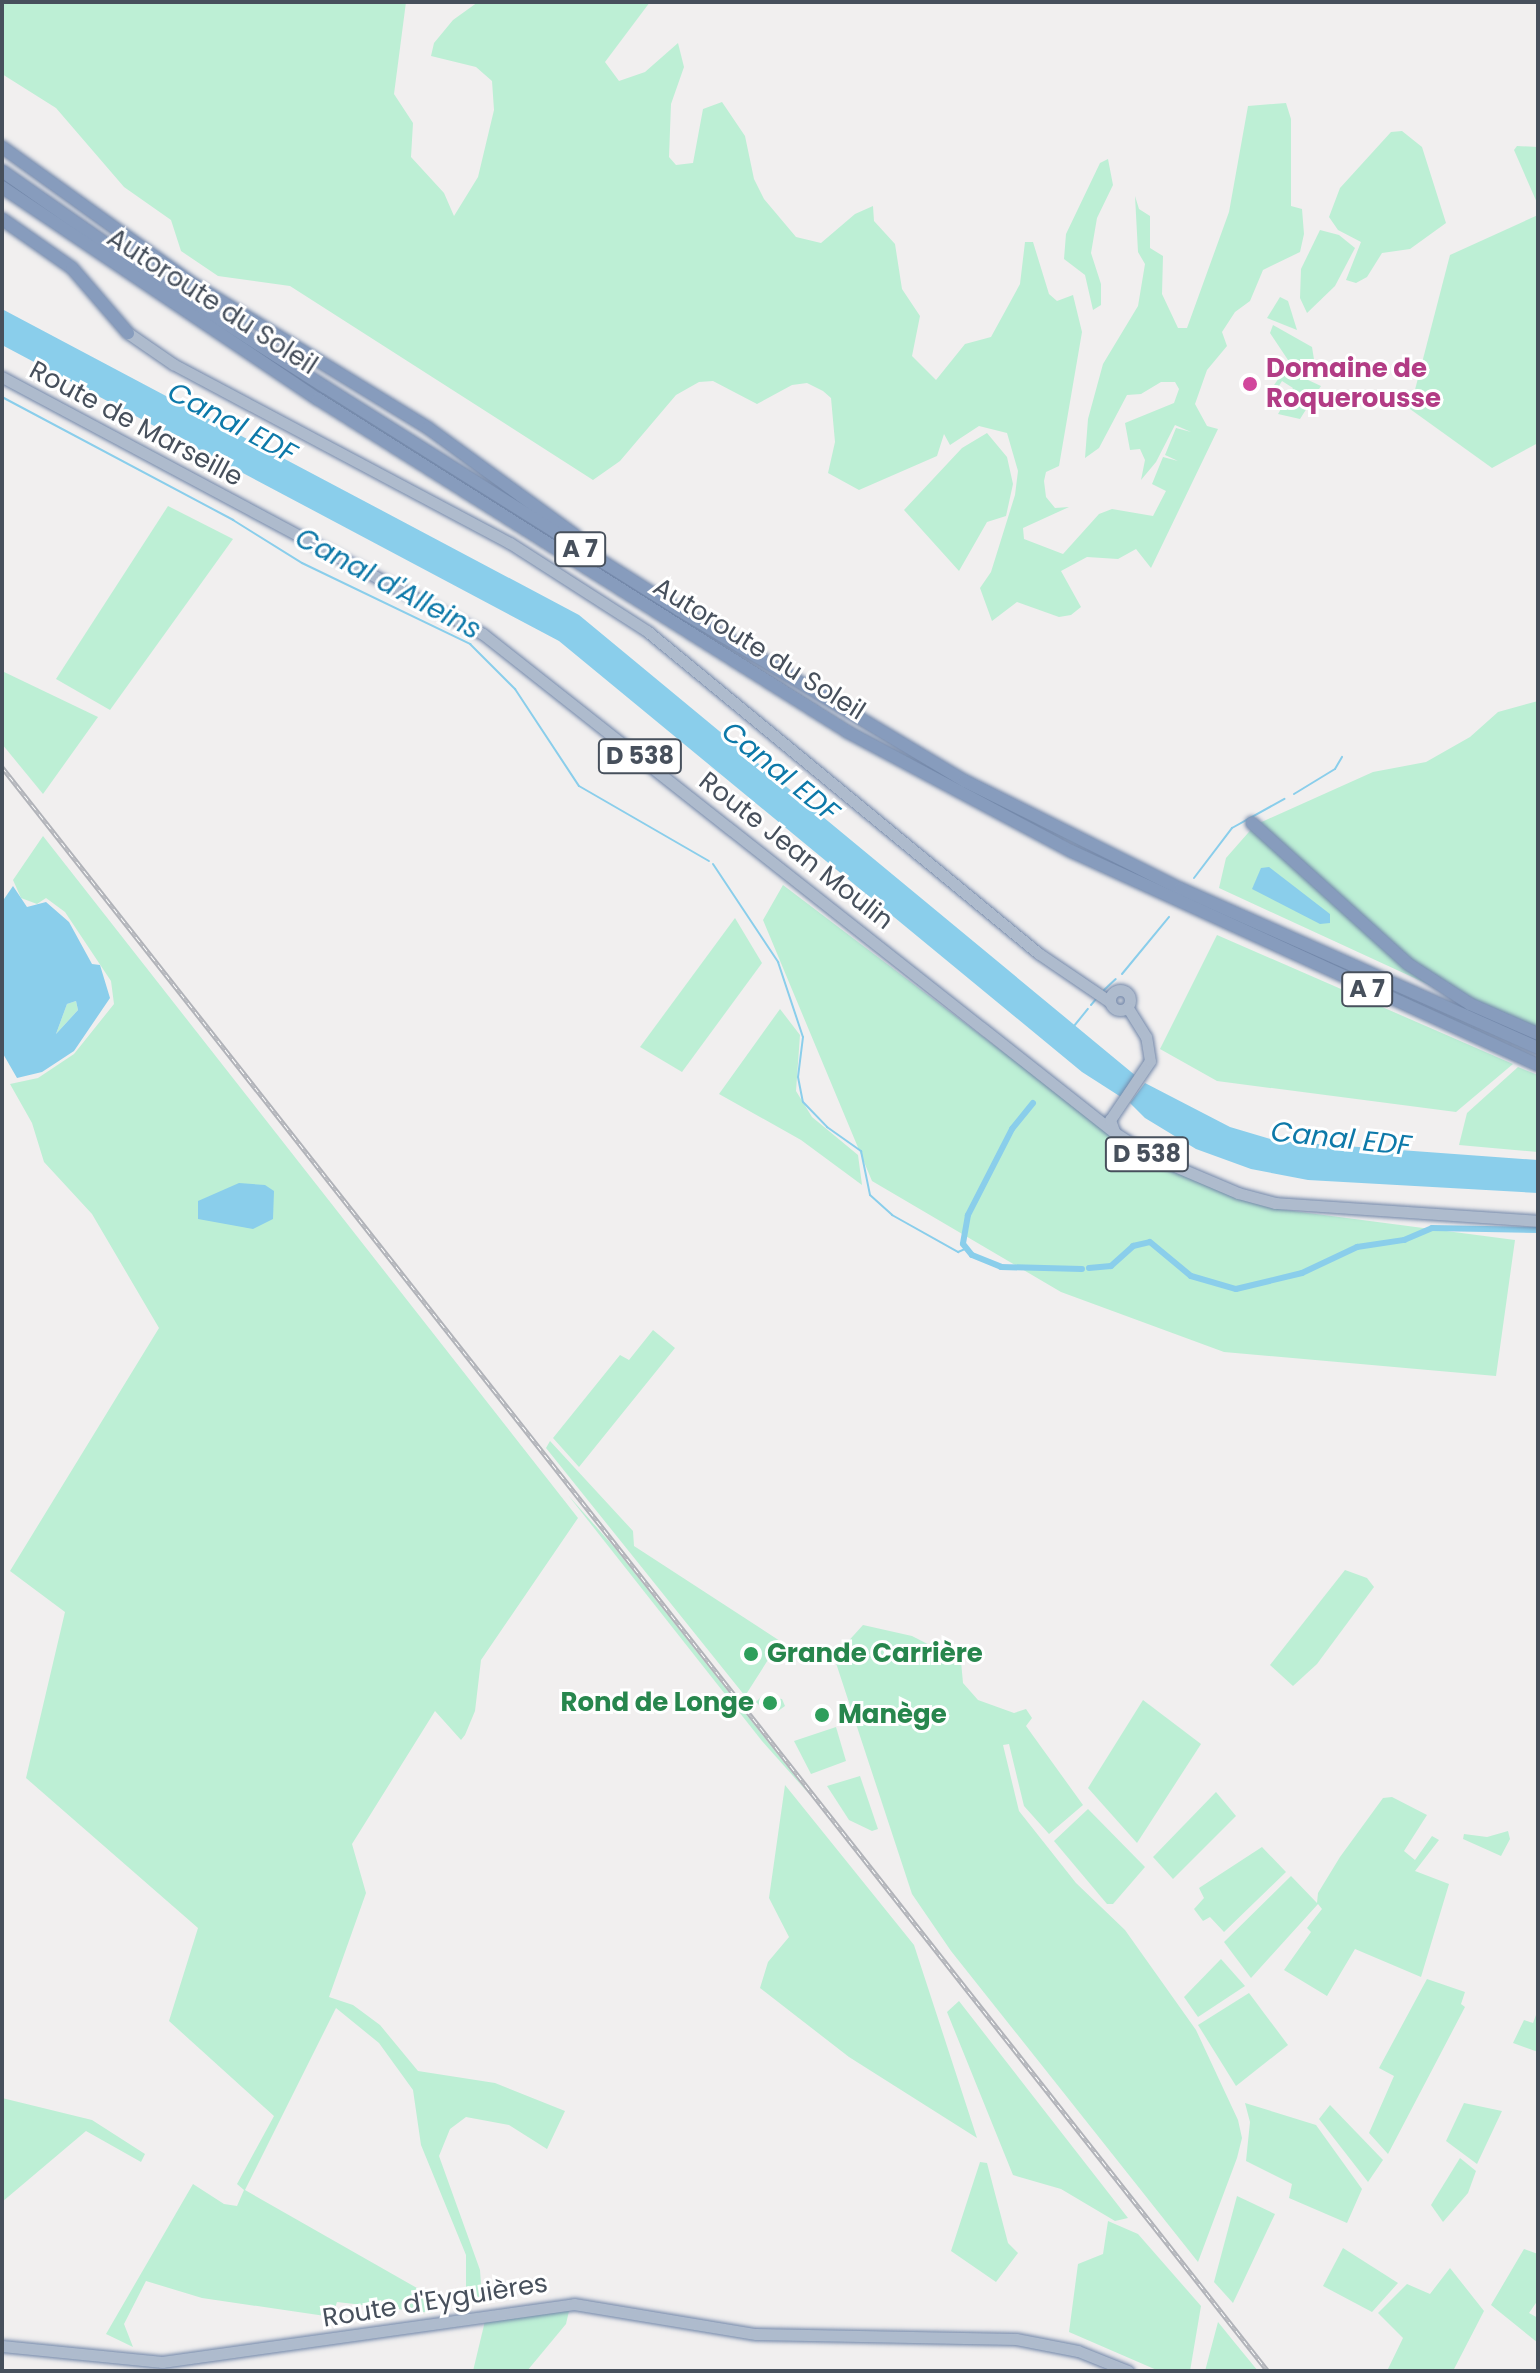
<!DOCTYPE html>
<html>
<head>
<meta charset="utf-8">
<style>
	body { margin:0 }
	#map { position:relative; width:1540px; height:2373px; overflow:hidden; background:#f1efef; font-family:Poppins,sans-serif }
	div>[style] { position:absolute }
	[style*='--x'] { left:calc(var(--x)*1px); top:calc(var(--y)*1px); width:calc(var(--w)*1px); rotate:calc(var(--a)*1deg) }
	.green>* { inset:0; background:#bdefd5 }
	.water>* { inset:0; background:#8aceeb }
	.stream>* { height:2px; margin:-1px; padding:0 1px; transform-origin:1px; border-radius:1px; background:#8aceeb }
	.canal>* { height:6px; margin:-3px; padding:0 3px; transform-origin:3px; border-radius:3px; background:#8aceeb }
	.roads { filter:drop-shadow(0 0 2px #7287a9) drop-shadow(0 0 2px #7287a9) }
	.major>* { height:11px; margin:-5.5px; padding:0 5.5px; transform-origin:5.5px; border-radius:5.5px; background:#aebbcd }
	.major>.ring { margin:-5.5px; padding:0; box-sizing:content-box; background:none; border:11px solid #aebbcd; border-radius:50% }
	.highway>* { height:12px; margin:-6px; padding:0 6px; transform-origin:6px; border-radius:6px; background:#879cbd }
	.rail>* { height:5px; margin-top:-2.5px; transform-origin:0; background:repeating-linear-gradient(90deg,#fff 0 6px,#b1b3b9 0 12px); box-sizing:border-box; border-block:2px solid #b1b3b9 }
	.dots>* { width:22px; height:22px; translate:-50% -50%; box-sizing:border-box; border:4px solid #fff; border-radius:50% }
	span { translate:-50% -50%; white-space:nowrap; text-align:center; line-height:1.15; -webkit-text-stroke:6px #fff; paint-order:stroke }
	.shield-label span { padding:2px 6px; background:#fff; border:2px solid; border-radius:6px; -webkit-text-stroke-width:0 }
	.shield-label { font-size:24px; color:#47505c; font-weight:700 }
	.street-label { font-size:26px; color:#47505c }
	.hotel-label { font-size:26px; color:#b23c85; font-weight:700 }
	.left { translate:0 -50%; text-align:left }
	.leisure-label { font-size:26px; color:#27864d; font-weight:700 }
	.right { translate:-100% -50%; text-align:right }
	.water-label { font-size:28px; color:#0d79a9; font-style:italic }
	.frame { position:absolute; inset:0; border:4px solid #47505c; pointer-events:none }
</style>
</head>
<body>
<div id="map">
	<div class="green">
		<div style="clip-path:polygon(2px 2px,406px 2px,394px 94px,413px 123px,411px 157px,444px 193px,454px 216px,478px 177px,494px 110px,492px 81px,476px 67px,431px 56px,434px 43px,453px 20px,478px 2px,650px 2px,605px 62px,619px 81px,645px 72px,678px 43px,684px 67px,671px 104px,669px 157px,676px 165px,693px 163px,703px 109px,722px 102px,745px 136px,754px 179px,764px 199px,796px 237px,821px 243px,855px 214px,873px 206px,874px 221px,895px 244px,902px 289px,920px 316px,912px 356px,936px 380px,965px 344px,991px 337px,1020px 284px,1025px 242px,1033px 242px,1049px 294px,1057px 301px,1073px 295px,1082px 332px,1059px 466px,1046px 472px,1044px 481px,1046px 497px,1055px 508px,1069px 507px,1023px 528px,1024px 539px,1063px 554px,1099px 514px,1112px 509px,1153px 516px,1166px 491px,1152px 484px,1163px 457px,1178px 461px,1165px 455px,1176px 428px,1191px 432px,1175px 425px,1156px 462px,1141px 480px,1145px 460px,1140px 449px,1130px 450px,1125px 423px,1174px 403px,1179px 389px,1175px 382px,1161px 382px,1141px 394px,1127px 395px,1099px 448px,1085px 458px,1088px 419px,1103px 364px,1138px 306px,1145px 264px,1138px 252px,1135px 196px,1139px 209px,1150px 216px,1150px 248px,1163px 256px,1162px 294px,1178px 328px,1187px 328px,1229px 212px,1248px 106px,1286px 103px,1291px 119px,1291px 206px,1302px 209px,1304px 234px,1300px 252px,1263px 270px,1250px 301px,1235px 312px,1222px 332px,1227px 346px,1207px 370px,1195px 404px,1207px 426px,1218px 429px,1151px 568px,1136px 549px,1118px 559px,1087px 557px,1061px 571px,1081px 607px,1071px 615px,1059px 617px,1017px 602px,992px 621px,980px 588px,991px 572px,1015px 495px,1018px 471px,1007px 433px,979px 426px,950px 445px,944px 434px,937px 456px,859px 490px,828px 473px,835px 442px,831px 398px,823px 391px,807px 383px,792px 385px,757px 404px,713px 381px,699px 382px,676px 395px,620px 461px,593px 480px,290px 286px,218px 276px,181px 251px,171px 220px,124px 187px,56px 108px,2px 74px)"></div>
		<div style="clip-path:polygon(1402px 131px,1422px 147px,1446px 223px,1410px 249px,1382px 253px,1367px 277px,1356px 283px,1346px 280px,1361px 242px,1338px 230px,1329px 217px,1340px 188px,1391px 132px)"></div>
		<div style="clip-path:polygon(1517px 146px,1538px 147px,1538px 205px,1514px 150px)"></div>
		<div style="clip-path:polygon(1108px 159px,1113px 185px,1097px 218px,1091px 253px,1101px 284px,1101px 305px,1093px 310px,1085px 275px,1064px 259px,1066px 234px,1100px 163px)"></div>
		<div style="clip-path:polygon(1538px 215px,1538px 443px,1492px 468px,1410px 409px,1450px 255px)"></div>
		<div style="clip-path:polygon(1320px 230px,1339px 235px,1355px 248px,1335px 286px,1307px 313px,1300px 298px,1301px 269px)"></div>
		<div style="clip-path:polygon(1280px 297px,1288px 301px,1297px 330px,1267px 318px)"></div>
		<div style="clip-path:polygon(1273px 325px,1312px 347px,1317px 378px,1292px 366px,1270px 333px)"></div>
		<div style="clip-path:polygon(1293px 373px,1321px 386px,1300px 419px,1278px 414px,1293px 388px,1282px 381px,1272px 397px,1267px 395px,1279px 378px)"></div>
		<div style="clip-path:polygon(987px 433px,1007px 457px,1013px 484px,1006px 516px,987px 522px,959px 571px,904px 510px,962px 448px)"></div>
		<div style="clip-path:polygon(168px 506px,233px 539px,110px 710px,56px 679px)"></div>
		<div style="clip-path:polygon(2px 671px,98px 717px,43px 794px,2px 744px)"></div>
		<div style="clip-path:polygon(1538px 701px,1538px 1035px,1219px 888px,1226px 858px,1255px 825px,1373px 772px,1426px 762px,1470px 737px,1498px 712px)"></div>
		<div style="clip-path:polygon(43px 836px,578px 1518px,481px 1660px,475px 1711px,465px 1735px,461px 1740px,435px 1711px,352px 1844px,366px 1893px,329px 1997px,353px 2005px,380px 2025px,418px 2071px,495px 2083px,565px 2111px,547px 2149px,509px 2125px,466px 2117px,450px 2129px,439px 2156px,480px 2270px,482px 2298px,466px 2293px,466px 2255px,421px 2145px,413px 2090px,379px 2043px,336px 2008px,245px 2190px,438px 2300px,432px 2313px,337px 2302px,332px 2317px,202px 2298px,146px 2281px,124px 2324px,133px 2347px,106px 2334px,193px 2184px,224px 2204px,237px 2206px,244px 2190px,237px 2184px,274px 2116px,169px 2021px,198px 1928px,26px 1778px,65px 1612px,10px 1571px,159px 1328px,92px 1214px,44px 1162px,32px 1123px,10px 1084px,38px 1078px,74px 1054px,114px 1004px,111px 981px,65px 912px,46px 898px,37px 904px,21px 898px,13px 880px)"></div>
		<div style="clip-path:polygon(783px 885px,1098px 1124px,1174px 1172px,1278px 1209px,1515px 1240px,1496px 1376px,1224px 1352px,1061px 1292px,872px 1181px,763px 920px)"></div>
		<div style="clip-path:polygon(735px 918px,762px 963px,682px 1072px,640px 1047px)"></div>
		<div style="clip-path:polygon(1217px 935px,1513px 1064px,1456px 1112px,1217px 1081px,1160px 1049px)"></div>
		<div style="clip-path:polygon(76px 1001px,78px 1010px,56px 1034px,67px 1004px)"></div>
		<div style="clip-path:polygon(780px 1009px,800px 1035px,796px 1091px,812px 1117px,858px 1155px,862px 1185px,801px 1140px,719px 1094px)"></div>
		<div style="clip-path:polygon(1518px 1067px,1538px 1075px,1538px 1152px,1459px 1145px,1467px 1113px)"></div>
		<div style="clip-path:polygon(653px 1330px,675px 1348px,579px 1467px,553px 1438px,620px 1355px,629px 1360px)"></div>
		<div style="clip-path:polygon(550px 1441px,633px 1531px,634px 1546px,780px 1641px,745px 1696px,546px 1448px)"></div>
		<div style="clip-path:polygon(568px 1495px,614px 1547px,809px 1794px,762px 1741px)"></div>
		<div style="clip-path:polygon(1345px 1570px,1367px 1578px,1374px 1587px,1317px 1664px,1293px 1686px,1270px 1665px)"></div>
		<div style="clip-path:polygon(863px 1625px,912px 1636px,961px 1661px,963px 1683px,978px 1700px,1014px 1713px,1026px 1709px,1032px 1718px,1026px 1726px,1083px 1805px,1049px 1834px,1024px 1806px,1009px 1744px,1003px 1745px,1019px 1811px,1076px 1883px,1125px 1930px,1196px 2030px,1238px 2120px,1242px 2138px,1237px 2158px,1198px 2262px,951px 1951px,912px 1894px,834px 1657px)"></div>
		<div style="clip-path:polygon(762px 1696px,782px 1699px,785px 1706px,778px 1711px,762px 1708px,756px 1702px)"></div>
		<div style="clip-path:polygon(1143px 1700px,1201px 1744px,1137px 1843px,1088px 1788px)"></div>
		<div style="clip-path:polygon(836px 1727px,846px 1761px,811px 1774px,794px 1741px)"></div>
		<div style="clip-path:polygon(860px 1776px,878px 1829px,872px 1831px,849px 1820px,827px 1786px)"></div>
		<div style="clip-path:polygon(785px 1785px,914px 1945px,977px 2138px,849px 2057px,760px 1988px,768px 1962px,789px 1937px,769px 1898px)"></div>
		<div style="clip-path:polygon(1216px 1792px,1236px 1816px,1173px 1879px,1153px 1857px)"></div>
		<div style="clip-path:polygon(1392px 1797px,1427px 1815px,1404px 1851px,1415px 1860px,1432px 1836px,1439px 1840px,1415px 1871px,1449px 1884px,1421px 1977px,1355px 1949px,1327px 1996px,1284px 1970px,1311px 1932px,1307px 1928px,1322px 1909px,1318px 1904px,1251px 1978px,1224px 1942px,1291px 1876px,1317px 1903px,1318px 1893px,1340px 1857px,1383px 1798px)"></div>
		<div style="clip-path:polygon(1088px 1809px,1145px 1867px,1113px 1904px,1107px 1904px,1054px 1841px)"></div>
		<div style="clip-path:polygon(1508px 1831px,1510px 1839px,1501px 1856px,1463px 1839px,1464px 1834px,1487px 1837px)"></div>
		<div style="clip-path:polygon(1262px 1847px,1286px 1872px,1224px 1932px,1210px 1917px,1203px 1921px,1194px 1909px,1204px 1898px,1199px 1888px)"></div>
		<div style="clip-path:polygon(1221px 1959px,1245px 1986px,1198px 2017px,1184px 1997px)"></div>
		<div style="clip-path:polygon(1427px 1979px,1465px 1992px,1461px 2004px,1465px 2007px,1388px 2154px,1369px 2133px,1394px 2076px,1379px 2068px)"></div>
		<div style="clip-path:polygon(1249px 1993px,1288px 2045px,1236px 2086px,1198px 2025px)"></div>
		<div style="clip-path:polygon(959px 2001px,1128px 2218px,1115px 2221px,1061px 2189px,1013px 2175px,947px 2012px)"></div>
		<div style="clip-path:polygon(1536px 2015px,1538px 2016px,1538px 2052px,1513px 2043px,1524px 2020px,1533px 2023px)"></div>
		<div style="clip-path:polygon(2px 2098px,92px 2120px,145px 2154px,141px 2162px,86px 2131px,2px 2202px)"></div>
		<div style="clip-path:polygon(1245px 2103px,1316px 2125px,1362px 2189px,1347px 2223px,1289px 2198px,1292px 2184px,1246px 2161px,1250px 2122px)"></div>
		<div style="clip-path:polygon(1464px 2103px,1502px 2111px,1477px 2164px,1446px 2141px)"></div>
		<div style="clip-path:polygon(1330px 2105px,1383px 2160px,1368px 2182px,1319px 2119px)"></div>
		<div style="clip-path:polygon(1460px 2158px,1476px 2171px,1468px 2193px,1443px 2222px,1431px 2205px)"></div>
		<div style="clip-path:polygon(980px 2162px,987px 2163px,1008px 2243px,1018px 2253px,996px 2282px,951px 2251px)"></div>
		<div style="clip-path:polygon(1237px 2196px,1275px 2214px,1233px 2303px,1214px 2282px)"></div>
		<div style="clip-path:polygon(1108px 2221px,1138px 2234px,1201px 2306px,1190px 2371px,1159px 2371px,1069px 2332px,1078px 2264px,1103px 2254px)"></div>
		<div style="clip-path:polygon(1343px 2248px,1398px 2283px,1372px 2312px,1323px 2286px)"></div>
		<div style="clip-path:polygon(1524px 2249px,1538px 2254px,1538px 2300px,1529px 2313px,1538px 2318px,1538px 2343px,1491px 2305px)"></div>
		<div style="clip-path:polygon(1450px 2268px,1484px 2311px,1453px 2371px,1387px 2371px,1403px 2338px,1378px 2313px,1407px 2284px,1430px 2294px)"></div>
		<div style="clip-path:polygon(552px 2311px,569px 2311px,566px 2324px,527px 2371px,473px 2371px,485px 2321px)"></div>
		<div style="clip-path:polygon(1218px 2322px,1235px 2343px,1258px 2371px,1205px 2371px)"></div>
	</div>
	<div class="water">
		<div style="clip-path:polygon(2px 309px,579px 615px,1136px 1076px,1121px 1097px,1082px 1072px,559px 641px,2px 345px)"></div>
		<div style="clip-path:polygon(1269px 867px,1330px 914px,1330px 923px,1320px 924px,1252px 889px,1261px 868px)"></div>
		<div style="clip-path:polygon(evenodd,13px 886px,27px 907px,46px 902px,69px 922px,92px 964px,100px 965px,110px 998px,74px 1051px,42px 1072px,17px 1078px,2px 1052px,2px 902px,13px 886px,76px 1001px,78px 1010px,56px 1034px,67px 1004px,76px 1001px)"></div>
		<div style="clip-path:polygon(1145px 1083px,1230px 1127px,1277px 1141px,1538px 1160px,1538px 1193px,1308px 1180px,1251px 1169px,1196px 1149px,1145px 1118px,1130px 1103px)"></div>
		<div style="clip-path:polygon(239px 1183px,265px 1185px,274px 1191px,273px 1219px,253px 1229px,198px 1219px,198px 1201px)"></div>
	</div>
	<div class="stream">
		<div style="--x:2;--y:397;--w:262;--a:28"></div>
		<div style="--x:233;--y:520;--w:81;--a:31.9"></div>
		<div style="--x:302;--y:563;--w:187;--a:25.7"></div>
		<div style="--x:470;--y:644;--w:64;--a:45"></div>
		<div style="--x:515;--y:689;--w:116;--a:56.6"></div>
		<div style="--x:579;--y:786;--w:150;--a:30"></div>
		<div style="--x:1294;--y:794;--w:48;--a:-31.4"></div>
		<div style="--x:1335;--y:769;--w:14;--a:-60"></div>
		<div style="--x:713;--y:864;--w:118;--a:56.4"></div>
		<div style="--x:778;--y:962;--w:79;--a:71.6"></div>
		<div style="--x:803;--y:1037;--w:40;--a:97.1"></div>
		<div style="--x:798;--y:1077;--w:25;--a:79"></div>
		<div style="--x:803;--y:1102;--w:35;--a:46"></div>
		<div style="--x:827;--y:1127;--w:42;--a:35.2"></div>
		<div style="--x:861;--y:1151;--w:45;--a:78.4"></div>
		<div style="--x:870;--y:1195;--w:30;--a:42"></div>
		<div style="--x:892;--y:1215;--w:76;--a:29.3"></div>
		<div style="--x:958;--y:1252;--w:8;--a:-23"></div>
		<div style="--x:1194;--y:878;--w:63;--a:-52.8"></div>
		<div style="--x:1232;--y:828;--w:60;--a:-29.1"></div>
		<div style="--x:1122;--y:974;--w:74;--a:-50.5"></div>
		<div style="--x:1104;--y:990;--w:16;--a:-43"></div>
		<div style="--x:1091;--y:1005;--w:8;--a:-50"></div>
		<div style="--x:1074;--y:1026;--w:22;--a:-51"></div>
	</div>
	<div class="canal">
		<div style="--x:1033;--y:1103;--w:33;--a:129"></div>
		<div style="--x:1012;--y:1129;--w:97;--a:117.1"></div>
		<div style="--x:968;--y:1215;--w:29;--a:100"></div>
		<div style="--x:963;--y:1244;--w:14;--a:51"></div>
		<div style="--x:972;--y:1255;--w:31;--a:22"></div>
		<div style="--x:1001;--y:1267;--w:81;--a:1.4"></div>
		<div style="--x:1089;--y:1268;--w:22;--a:-5"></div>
		<div style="--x:1111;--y:1266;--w:30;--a:-42"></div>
		<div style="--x:1133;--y:1246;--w:17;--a:-13"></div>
		<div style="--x:1150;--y:1242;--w:53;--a:39.7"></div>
		<div style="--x:1191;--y:1276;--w:47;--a:16.1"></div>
		<div style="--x:1236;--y:1289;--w:68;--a:-13.6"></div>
		<div style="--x:1302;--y:1273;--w:61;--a:-25.3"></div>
		<div style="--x:1357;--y:1247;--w:48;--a:-8.5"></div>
		<div style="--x:1404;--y:1240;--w:30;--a:-23"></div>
		<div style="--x:1432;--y:1228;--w:106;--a:1.1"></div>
	</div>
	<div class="roads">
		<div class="major">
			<div style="--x:128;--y:333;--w:55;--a:34.6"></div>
			<div style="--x:173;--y:364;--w:382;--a:28"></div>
			<div style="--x:510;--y:543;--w:163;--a:32.7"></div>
			<div style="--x:647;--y:631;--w:507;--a:39.47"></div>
			<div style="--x:1038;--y:953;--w:87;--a:34.2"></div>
			<div style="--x:2;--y:377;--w:545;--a:28.12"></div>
			<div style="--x:483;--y:634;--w:805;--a:38.29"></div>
			<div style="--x:1115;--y:1133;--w:43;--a:32.6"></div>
			<div style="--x:1151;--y:1156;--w:95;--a:23"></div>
			<div style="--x:1238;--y:1193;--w:39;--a:15"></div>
			<div style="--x:1276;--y:1203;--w:263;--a:3.9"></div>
			<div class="ring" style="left:1110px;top:990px;width:9px;height:9px"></div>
			<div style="--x:1114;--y:1131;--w:12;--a:-110"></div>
			<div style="--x:1110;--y:1120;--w:71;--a:-55.9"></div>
			<div style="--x:1150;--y:1061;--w:24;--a:-99"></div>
			<div style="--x:1146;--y:1037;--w:34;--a:-122"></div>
			<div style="--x:2;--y:2346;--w:161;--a:5.7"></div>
			<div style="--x:162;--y:2362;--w:416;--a:-8"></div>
			<div style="--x:574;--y:2304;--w:184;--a:9.4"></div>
			<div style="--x:756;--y:2334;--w:260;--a:1.1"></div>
			<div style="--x:1016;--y:2339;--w:63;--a:11"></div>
			<div style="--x:1078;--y:2351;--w:54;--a:21.8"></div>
		</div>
		<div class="highway">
			<div style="--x:2;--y:147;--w:235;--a:35.7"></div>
			<div style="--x:193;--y:284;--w:276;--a:31.5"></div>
			<div style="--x:428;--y:428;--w:183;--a:36.1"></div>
			<div style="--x:2;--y:171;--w:187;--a:35"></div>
			<div style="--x:155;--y:278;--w:202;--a:32.7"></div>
			<div style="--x:325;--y:387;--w:418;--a:32.2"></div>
			<div style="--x:679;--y:610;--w:333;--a:30.9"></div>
			<div style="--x:965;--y:781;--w:241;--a:26.6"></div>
			<div style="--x:1181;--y:889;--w:391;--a:24"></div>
			<div style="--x:2;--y:187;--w:381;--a:33.9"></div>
			<div style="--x:318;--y:399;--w:626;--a:32.14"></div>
			<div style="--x:848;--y:732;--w:253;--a:28.1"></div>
			<div style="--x:1071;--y:851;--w:514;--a:24.62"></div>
			<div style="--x:2;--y:219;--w:85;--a:35"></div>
			<div style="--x:72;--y:268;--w:86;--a:49.3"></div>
			<div style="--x:1252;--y:823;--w:210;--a:42.1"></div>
			<div style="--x:1408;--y:964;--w:74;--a:32.8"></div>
			<div style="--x:1470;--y:1004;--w:74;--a:23.8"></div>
		</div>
	</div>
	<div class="rail">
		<div style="--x:2;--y:767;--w:2043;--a:51.72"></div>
	</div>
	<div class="dots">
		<div style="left:1250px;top:384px;background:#d1479c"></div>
		<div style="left:751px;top:1654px;background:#2e9e5b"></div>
		<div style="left:770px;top:1703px;background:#2e9e5b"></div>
		<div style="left:822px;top:1715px;background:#2e9e5b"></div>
	</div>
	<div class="shield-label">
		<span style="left:580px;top:549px">A 7</span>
		<span style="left:640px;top:756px">D 538</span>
		<span style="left:1367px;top:989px">A 7</span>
		<span style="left:1147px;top:1154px">D 538</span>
	</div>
	<div class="street-label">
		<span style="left:212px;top:302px;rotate:33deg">Autoroute du Soleil</span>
		<span style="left:136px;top:424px;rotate:28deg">Route de Marseille</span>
		<span style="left:759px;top:649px;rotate:32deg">Autoroute du Soleil</span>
		<span style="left:796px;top:851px;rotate:38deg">Route Jean Moulin</span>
		<span style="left:435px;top:2301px;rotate:-9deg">Route d'Eyguières</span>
	</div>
	<div class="hotel-label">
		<span class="left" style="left:1266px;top:384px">Domaine de<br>Roquerousse</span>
	</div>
	<div class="leisure-label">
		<span class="left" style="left:767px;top:1654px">Grande Carrière</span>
		<span class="right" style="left:754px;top:1703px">Rond de Longe</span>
		<span class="left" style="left:838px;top:1715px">Manège</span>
	</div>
	<div class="water-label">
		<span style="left:232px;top:423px;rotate:28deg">Canal EDF</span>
		<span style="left:388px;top:584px;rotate:28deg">Canal d'Alleins</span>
		<span style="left:780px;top:772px;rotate:39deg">Canal EDF</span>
		<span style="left:1341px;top:1139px;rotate:6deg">Canal EDF</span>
	</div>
	<div class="frame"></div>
</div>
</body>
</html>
